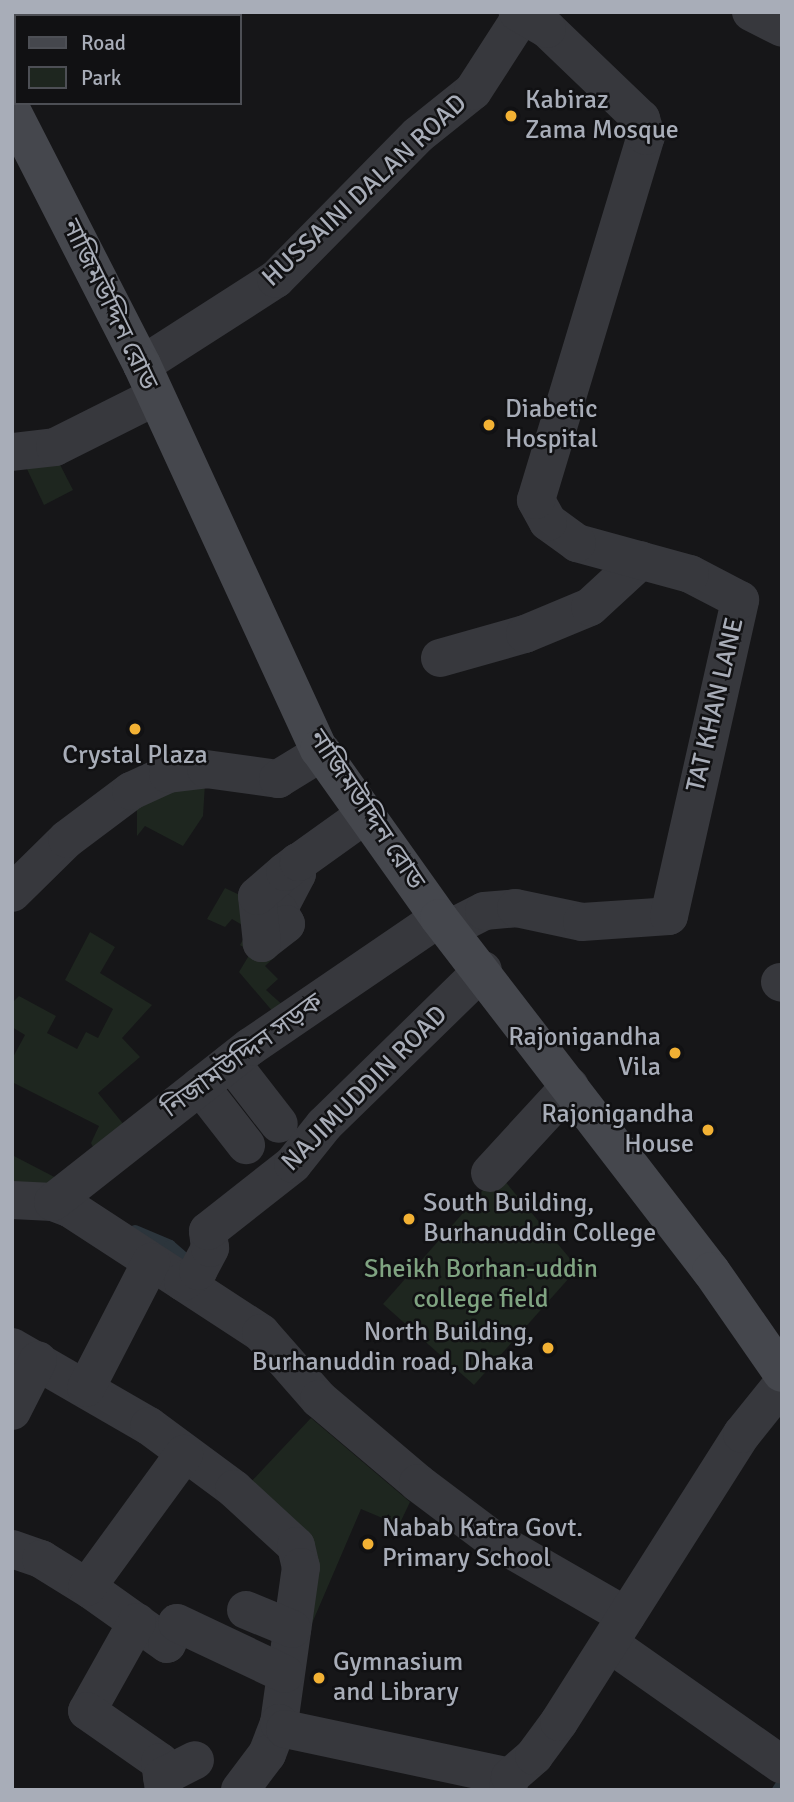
<!DOCTYPE html>
<html>
<head>
<meta charset="utf-8">
<style>
	body { margin:0 }
	#map { position:relative; width:794px; height:1802px; overflow:hidden; background:#161618; font-family:Signika,"Noto Sans Bengali",sans-serif }
	div>[style] { position:absolute }
	[style*='--x'] { left:calc(var(--x)*1px); top:calc(var(--y)*1px); width:calc(var(--w)*1px); rotate:calc(var(--a)*1deg) }
	.green>* { inset:0; background:#1e261f }
	.stream>* { height:12px; margin:-6px; padding:0 6px; transform-origin:6px; border-radius:6px; background:#2c353c }
	.street>* { height:38px; margin:-19px; padding:0 19px; transform-origin:19px; border-radius:19px; background:#37383d }
	.secondary>* { height:38px; margin:-19px; padding:0 19px; transform-origin:19px; border-radius:19px; background:#45474d }
	.dots>* { width:19px; height:19px; translate:-50% -50%; box-sizing:border-box; border:4px solid #111113; border-radius:50% }
	span { translate:-50% -50%; white-space:nowrap; text-align:center; line-height:1.15; -webkit-text-stroke:5px #111113; paint-order:stroke }
	.poi-label { font-size:26px; color:#a8adb8 }
	.left { translate:0 -50%; text-align:left }
	.right { translate:-100% -50%; text-align:right }
	.street-label { font-size:26px; color:#a8adb8 }
	.park-label { font-size:26px; color:#7fa381 }
	.frame { position:absolute; inset:0; border:14px solid #a8adb8; pointer-events:none }
	.legend { position:absolute; left:14px; top:14px; width:228px; height:91px; box-sizing:border-box; background:#111113; border:2px solid #4d4f55; margin:0; padding:9px 12px; list-style:none; font-size:21px; color:#a8adb8 }
	.legend li { display:flex; align-items:center; gap:14px; height:35px }
	.legend b { width:35px; border:2px solid #4d4f55 }
</style>
</head>
<body>
<div id="map">
	<div class="green">
		<div style="clip-path:polygon(55px 455px,73px 490px,44px 505px,27px 469px)"></div>
		<div style="clip-path:polygon(205px 783px,203px 816px,183px 846px,145px 826px,137px 836px,137px 797px)"></div>
		<div style="clip-path:polygon(225px 888px,248px 899px,266px 944px,277px 955px,265px 966px,278px 979px,266px 990px,286px 1008px,274px 1013px,239px 972px,251px 952px,240px 945px,249px 929px,232px 919px,225px 927px,207px 919px)"></div>
		<div style="clip-path:polygon(90px 932px,115px 947px,100px 973px,152px 1005px,122px 1038px,140px 1057px,98px 1093px,129px 1131px,97px 1155px,91px 1143px,99px 1126px,12px 1082px,12px 1059px,25px 1035px,12px 1027px,12px 1003px,19px 996px,56px 1016px,47px 1033px,77px 1049px,86px 1032px,98px 1038px,113px 1009px,65px 980px)"></div>
		<div style="clip-path:polygon(12px 1155px,64px 1182px,12px 1192px)"></div>
		<div style="clip-path:polygon(498px 1173px,578px 1268px,474px 1385px,383px 1304px)"></div>
		<div style="clip-path:polygon(311px 1418px,410px 1502px,399px 1525px,361px 1509px,307px 1635px,302px 1612px,249px 1484px)"></div>
	</div>
	<div class="stream">
		<div style="--x:135;--y:1231;--w:38;--a:23"></div>
		<div style="--x:170;--y:1246;--w:35;--a:41"></div>
		<div style="--x:778;--y:1790;--w:7;--a:-56"></div>
	</div>
	<div class="street">
		<div style="--x:751;--y:12;--w:35;--a:27"></div>
		<div style="--x:142;--y:365;--w:159;--a:-32.7"></div>
		<div style="--x:276;--y:279;--w:202;--a:-45.4"></div>
		<div style="--x:418;--y:135;--w:70;--a:-38.7"></div>
		<div style="--x:473;--y:91;--w:94;--a:-57.2"></div>
		<div style="--x:12;--y:452;--w:43;--a:-6.6"></div>
		<div style="--x:55;--y:447;--w:112;--a:-26.6"></div>
		<div style="--x:440;--y:658;--w:88;--a:-15.8"></div>
		<div style="--x:525;--y:634;--w:70;--a:-22.6"></div>
		<div style="--x:590;--y:607;--w:69;--a:-42.7"></div>
		<div style="--x:298;--y:862;--w:12;--a:95"></div>
		<div style="--x:297;--y:874;--w:41;--a:117.8"></div>
		<div style="--x:278;--y:910;--w:16;--a:60"></div>
		<div style="--x:286;--y:924;--w:31;--a:142"></div>
		<div style="--x:262;--y:943;--w:47;--a:-96.1"></div>
		<div style="--x:257;--y:896;--w:37;--a:-41"></div>
		<div style="--x:285;--y:872;--w:16;--a:-38"></div>
		<div style="--x:298;--y:862;--w:1;--a:0"></div>
		<div style="--x:299;--y:862;--w:82;--a:-35.6"></div>
		<div style="--x:12;--y:893;--w:77;--a:-44.5"></div>
		<div style="--x:67;--y:839;--w:80;--a:-36.9"></div>
		<div style="--x:131;--y:791;--w:41;--a:-24.7"></div>
		<div style="--x:168;--y:774;--w:38;--a:-7"></div>
		<div style="--x:206;--y:769;--w:73;--a:7.9"></div>
		<div style="--x:278;--y:779;--w:52;--a:-31.5"></div>
		<div style="--x:449;--y:929;--w:39;--a:-27"></div>
		<div style="--x:484;--y:911;--w:32;--a:-5"></div>
		<div style="--x:516;--y:908;--w:67;--a:12"></div>
		<div style="--x:582;--y:922;--w:87;--a:-3.9"></div>
		<div style="--x:669;--y:916;--w:324;--a:-77.3"></div>
		<div style="--x:740;--y:600;--w:56;--a:-152.5"></div>
		<div style="--x:690;--y:574;--w:117;--a:-164.7"></div>
		<div style="--x:577;--y:543;--w:36;--a:-144"></div>
		<div style="--x:548;--y:522;--w:25;--a:-119"></div>
		<div style="--x:536;--y:500;--w:380;--a:-73.2"></div>
		<div style="--x:646;--y:136;--w:18;--a:-106"></div>
		<div style="--x:641;--y:119;--w:130;--a:-136.2"></div>
		<div style="--x:547;--y:29;--w:34;--a:-150"></div>
		<div style="--x:780;--y:982;--w:2;--a:27"></div>
		<div style="--x:231;--y:1062;--w:78;--a:52.3"></div>
		<div style="--x:200;--y:1086;--w:75;--a:52.1"></div>
		<div style="--x:490;--y:1173;--w:118;--a:-47.4"></div>
		<div style="--x:12;--y:1200;--w:41;--a:2.8"></div>
		<div style="--x:53;--y:1202;--w:19;--a:21"></div>
		<div style="--x:71;--y:1209;--w:227;--a:33.1"></div>
		<div style="--x:261;--y:1333;--w:88;--a:48.7"></div>
		<div style="--x:319;--y:1399;--w:130;--a:40.3"></div>
		<div style="--x:418;--y:1483;--w:91;--a:37"></div>
		<div style="--x:491;--y:1538;--w:156;--a:30"></div>
		<div style="--x:53;--y:1202;--w:251;--a:-38.2"></div>
		<div style="--x:250;--y:1047;--w:229;--a:-34.3"></div>
		<div style="--x:183;--y:1282;--w:19;--a:-36"></div>
		<div style="--x:198;--y:1271;--w:26;--a:-62"></div>
		<div style="--x:210;--y:1248;--w:17;--a:-97"></div>
		<div style="--x:208;--y:1231;--w:108;--a:-38.2"></div>
		<div style="--x:293;--y:1164;--w:50;--a:-51.5"></div>
		<div style="--x:324;--y:1125;--w:222;--a:-44.3"></div>
		<div style="--x:12;--y:1347;--w:158;--a:30"></div>
		<div style="--x:149;--y:1426;--w:106;--a:36.5"></div>
		<div style="--x:234;--y:1489;--w:84;--a:42.6"></div>
		<div style="--x:296;--y:1546;--w:22;--a:77"></div>
		<div style="--x:301;--y:1567;--w:158;--a:98"></div>
		<div style="--x:279;--y:1723;--w:33;--a:111"></div>
		<div style="--x:267;--y:1754;--w:45;--a:126.9"></div>
		<div style="--x:86;--y:1388;--w:142;--a:-62.7"></div>
		<div style="--x:12;--y:1411;--w:57;--a:-63"></div>
		<div style="--x:12;--y:1549;--w:31;--a:19"></div>
		<div style="--x:41;--y:1559;--w:59;--a:31.8"></div>
		<div style="--x:91;--y:1590;--w:93;--a:35.4"></div>
		<div style="--x:167;--y:1644;--w:23;--a:-65"></div>
		<div style="--x:177;--y:1623;--w:119;--a:25.3"></div>
		<div style="--x:87;--y:1587;--w:165;--a:-53.9"></div>
		<div style="--x:246;--y:1610;--w:50;--a:22.4"></div>
		<div style="--x:137;--y:1622;--w:102;--a:119.3"></div>
		<div style="--x:87;--y:1711;--w:89;--a:34.9"></div>
		<div style="--x:160;--y:1762;--w:28;--a:82"></div>
		<div style="--x:610;--y:1644;--w:210;--a:35.1"></div>
		<div style="--x:279;--y:1723;--w:8;--a:45"></div>
		<div style="--x:285;--y:1729;--w:230;--a:12"></div>
		<div style="--x:162;--y:1777;--w:37;--a:-27"></div>
		<div style="--x:508;--y:1790;--w:13;--a:-81"></div>
		<div style="--x:510;--y:1777;--w:32;--a:-41"></div>
		<div style="--x:534;--y:1756;--w:42;--a:-53.7"></div>
		<div style="--x:559;--y:1722;--w:341;--a:-57.6"></div>
		<div style="--x:742;--y:1434;--w:64;--a:-51.3"></div>
	</div>
	<div class="secondary">
		<div style="--x:12;--y:111;--w:285;--a:62.9"></div>
		<div style="--x:142;--y:365;--w:423;--a:65.3"></div>
		<div style="--x:319;--y:749;--w:207;--a:54.6"></div>
		<div style="--x:439;--y:918;--w:446;--a:52.4"></div>
		<div style="--x:711;--y:1271;--w:124;--a:55.2"></div>
	</div>
	<div class="dots">
		<div style="left:511px;top:116px;background:#f2b134"></div>
		<div style="left:489px;top:425px;background:#f2b134"></div>
		<div style="left:135px;top:729px;background:#f2b134"></div>
		<div style="left:675px;top:1053px;background:#f2b134"></div>
		<div style="left:708px;top:1130px;background:#f2b134"></div>
		<div style="left:409px;top:1219px;background:#f2b134"></div>
		<div style="left:548px;top:1348px;background:#f2b134"></div>
		<div style="left:368px;top:1544px;background:#f2b134"></div>
		<div style="left:319px;top:1678px;background:#f2b134"></div>
	</div>
	<div class="poi-label">
		<span class="left" style="left:525px;top:116px">Kabiraz<br>Zama Mosque</span>
		<span class="left" style="left:505px;top:425px">Diabetic<br>Hospital</span>
		<span style="left:135px;top:756px">Crystal Plaza</span>
		<span class="right" style="left:661px;top:1053px">Rajonigandha<br>Vila</span>
		<span class="right" style="left:694px;top:1130px">Rajonigandha<br>House</span>
		<span class="left" style="left:423px;top:1219px">South Building,<br>Burhanuddin College</span>
		<span class="right" style="left:534px;top:1348px">North Building,<br>Burhanuddin road, Dhaka</span>
		<span class="left" style="left:382px;top:1544px">Nabab Katra Govt.<br>Primary School</span>
		<span class="left" style="left:333px;top:1678px">Gymnasium<br>and Library</span>
	</div>
	<div class="street-label">
		<span style="left:365px;top:191px;rotate:-43deg">HUSSAINI DALAN ROAD</span>
		<span style="left:109px;top:305px;rotate:64deg">নাজিমউদ্দিন রোড</span>
		<span style="left:716px;top:705px;rotate:-77deg">TAT KHAN LANE</span>
		<span style="left:366px;top:810px;rotate:56deg">নাজিমউদ্দিন রোড</span>
		<span style="left:243px;top:1056px;rotate:-36deg">নিজামউদ্দিন সড়ক</span>
		<span style="left:365px;top:1089px;rotate:-45deg">NAJIMUDDIN ROAD</span>
	</div>
	<div class="park-label">
		<span style="left:481px;top:1285px">Sheikh Borhan-uddin<br>college field</span>
	</div>
	<div class="frame"></div>
	<ul class="legend">
	<li><b style="height:9px;background:#45474d"></b>Road</li>
	<li><b style="height:19px;background:#1e261f"></b>Park</li>
	</ul>
</div>
</body>
</html>
